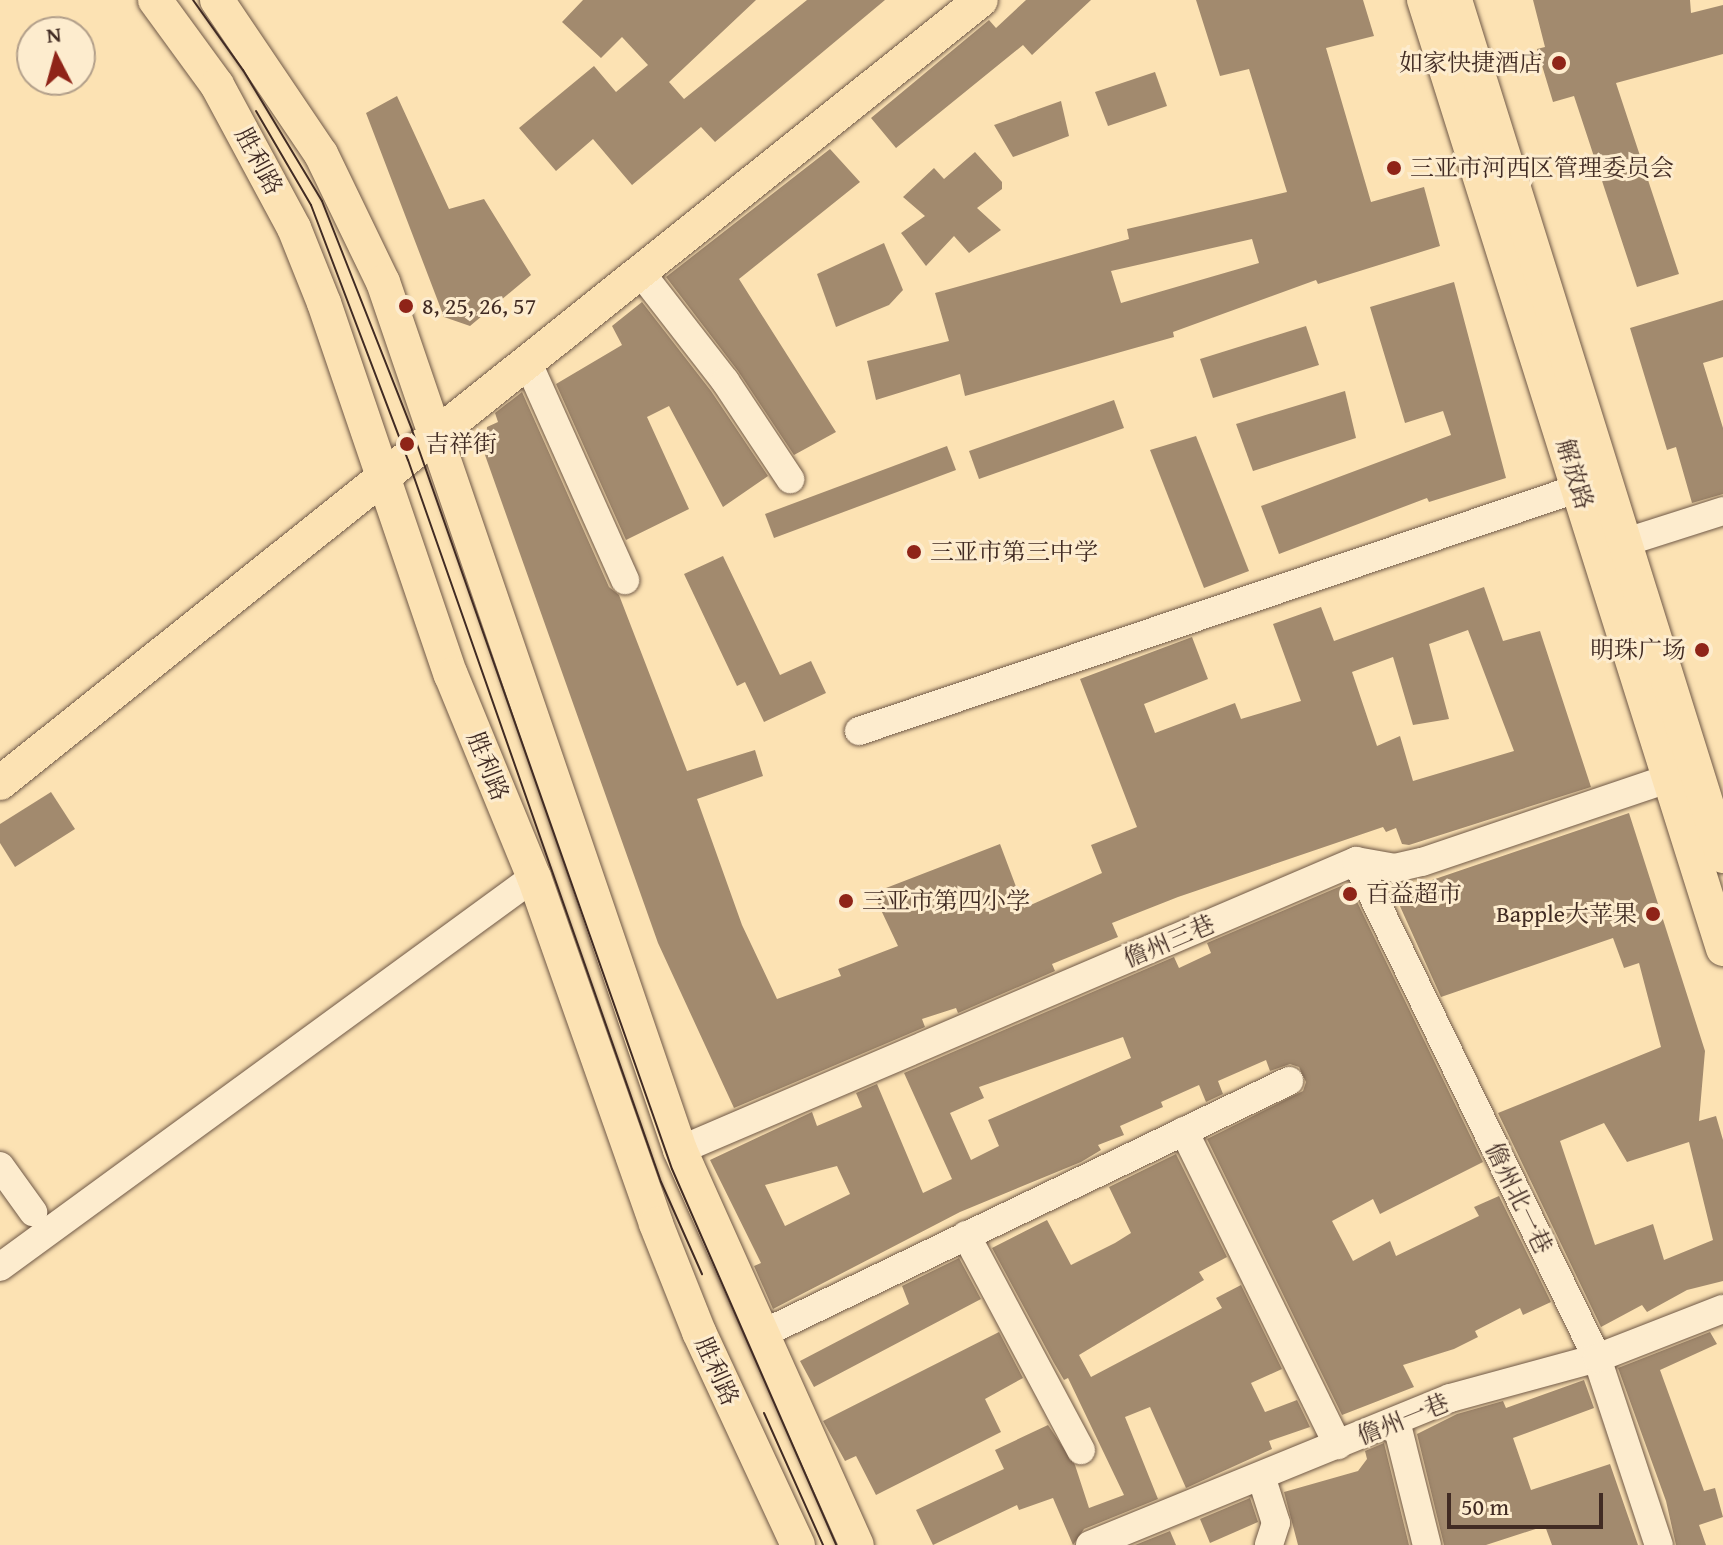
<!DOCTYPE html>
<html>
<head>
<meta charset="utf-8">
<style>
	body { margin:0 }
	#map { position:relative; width:1723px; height:1545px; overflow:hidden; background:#fce2b3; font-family:"Gentium Book Plus","Noto Serif SC",serif }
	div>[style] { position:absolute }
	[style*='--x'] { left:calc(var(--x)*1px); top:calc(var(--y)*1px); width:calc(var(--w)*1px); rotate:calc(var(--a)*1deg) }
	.building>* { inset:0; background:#a28a6e }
	.roads { filter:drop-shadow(0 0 2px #705947) drop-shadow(0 0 2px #705947) }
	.minor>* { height:28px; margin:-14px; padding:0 14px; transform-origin:14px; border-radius:14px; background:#fdecce }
	.major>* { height:34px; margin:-17px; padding:0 17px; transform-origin:17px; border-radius:17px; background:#fce2b3 }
	.tram>* { height:2px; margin:-1px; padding:0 1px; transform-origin:1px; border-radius:1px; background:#412b23 }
	.dots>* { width:22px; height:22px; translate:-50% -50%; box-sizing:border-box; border:4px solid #fdecce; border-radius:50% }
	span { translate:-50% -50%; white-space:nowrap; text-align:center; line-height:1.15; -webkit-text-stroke:6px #fdecce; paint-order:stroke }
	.poi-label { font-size:24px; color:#412b23 }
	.right { translate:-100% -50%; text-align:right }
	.left { translate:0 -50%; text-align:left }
	.street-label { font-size:24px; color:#412b23 }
	.north { position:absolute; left:16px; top:16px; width:80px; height:80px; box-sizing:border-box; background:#fdecce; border:2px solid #b29f8a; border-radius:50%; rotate:354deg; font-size:22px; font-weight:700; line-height:32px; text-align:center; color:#412b23 }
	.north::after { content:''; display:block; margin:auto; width:28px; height:36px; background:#8f2418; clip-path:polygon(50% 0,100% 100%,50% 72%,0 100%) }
	.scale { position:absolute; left:1447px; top:1493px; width:156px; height:36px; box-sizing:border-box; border:4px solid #412b23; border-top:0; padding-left:10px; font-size:24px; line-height:28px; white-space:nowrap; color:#412b23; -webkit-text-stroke:6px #fdecce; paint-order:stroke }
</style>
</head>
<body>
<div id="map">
	<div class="building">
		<div style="clip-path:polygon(583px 0,756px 0,669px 82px,684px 99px,807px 0,885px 0,715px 142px,701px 127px,632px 185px,593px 139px,556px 171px,519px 128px,594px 66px,616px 92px,648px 65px,622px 37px,601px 58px,562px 22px)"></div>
		<div style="clip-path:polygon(1026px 0,1091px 0,1032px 55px,1023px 45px,896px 148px,871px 118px,989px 20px,996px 28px)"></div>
		<div style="clip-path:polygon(evenodd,1196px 0,1363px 0,1374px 36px,1326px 48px,1371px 202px,1424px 187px,1440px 246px,1318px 284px,1316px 280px,1173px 332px,1174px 337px,965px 396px,960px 374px,876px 400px,867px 361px,949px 341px,935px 293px,1129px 239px,1127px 229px,1287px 192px,1249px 69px,1220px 76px,1196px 0,1252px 239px,1259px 263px,1121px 303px,1111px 271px,1252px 239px)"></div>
		<div style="clip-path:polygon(1533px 0,1690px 0,1691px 13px,1723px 5px,1723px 54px,1616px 83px,1679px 274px,1637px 287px,1574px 96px,1553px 102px,1537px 49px,1545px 47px)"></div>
		<div style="clip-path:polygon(1155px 72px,1167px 106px,1108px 126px,1095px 92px)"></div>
		<div style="clip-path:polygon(397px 96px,449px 209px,484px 199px,531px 275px,470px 326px,444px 317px,366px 113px)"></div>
		<div style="clip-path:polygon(1061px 101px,1069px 136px,1013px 157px,994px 125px)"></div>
		<div style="clip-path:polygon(830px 149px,860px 182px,739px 279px,836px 432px,794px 455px,738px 371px,666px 277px)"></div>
		<div style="clip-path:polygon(975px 152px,1002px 182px,1002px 189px,977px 208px,1001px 230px,969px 253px,954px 236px,926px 266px,901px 233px,925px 216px,903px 197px,934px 168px,944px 179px)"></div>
		<div style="clip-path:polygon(884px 243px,903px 290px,889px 305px,836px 327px,817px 274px)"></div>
		<div style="clip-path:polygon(1454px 282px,1506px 478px,1429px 502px,1427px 498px,1279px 554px,1261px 506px,1451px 435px,1443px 411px,1405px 423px,1370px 307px)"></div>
		<div style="clip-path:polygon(1723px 300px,1723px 357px,1703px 363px,1723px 428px,1723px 494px,1692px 503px,1676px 447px,1667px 450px,1630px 328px)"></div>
		<div style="clip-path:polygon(642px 302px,711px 391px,768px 476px,723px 507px,669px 406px,647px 417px,689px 509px,626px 540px,556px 384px,622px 345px,612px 326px)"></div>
		<div style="clip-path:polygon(1306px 326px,1319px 365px,1213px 398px,1200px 359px)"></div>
		<div style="clip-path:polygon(1345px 391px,1356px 438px,1253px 471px,1236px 424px)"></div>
		<div style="clip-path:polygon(evenodd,522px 392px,609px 587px,619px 595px,687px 771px,755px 750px,763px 776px,697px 799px,742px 925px,777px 999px,841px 976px,838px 969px,898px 946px,873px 893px,1000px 844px,1024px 908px,1102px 873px,1091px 845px,1137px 827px,1080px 679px,1192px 637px,1208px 679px,1144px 704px,1155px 733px,1235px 703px,1241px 719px,1301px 701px,1273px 624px,1321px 607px,1334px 641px,1484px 587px,1503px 641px,1540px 631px,1591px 787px,1409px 845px,1402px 844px,1396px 828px,1386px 832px,1383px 827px,1178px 897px,1112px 923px,1118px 937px,1052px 964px,1055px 971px,958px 1013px,956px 1008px,922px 1019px,925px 1027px,734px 1108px,658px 943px,485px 455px,487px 427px,498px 422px,495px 413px,522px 392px,1468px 630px,1514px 751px,1413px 781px,1400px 736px,1377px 746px,1352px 672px,1393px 657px,1413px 725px,1449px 719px,1429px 644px,1468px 630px)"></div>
		<div style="clip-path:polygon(1114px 400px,1124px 428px,979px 479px,969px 451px)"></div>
		<div style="clip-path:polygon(1196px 436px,1249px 571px,1204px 588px,1150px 450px)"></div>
		<div style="clip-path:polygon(947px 446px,956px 470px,774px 538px,765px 514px)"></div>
		<div style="clip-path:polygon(723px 556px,780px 675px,811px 661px,826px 693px,764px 722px,745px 682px,737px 686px,684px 574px)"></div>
		<div style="clip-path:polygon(51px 792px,75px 829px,15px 867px,0 843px,0 824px)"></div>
		<div style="clip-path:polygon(evenodd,1629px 813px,1705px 1051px,1699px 1121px,1716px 1116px,1723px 1140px,1723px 1281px,1687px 1290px,1647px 1312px,1642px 1305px,1601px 1327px,1498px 1113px,1661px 1047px,1639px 963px,1624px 968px,1613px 938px,1441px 997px,1394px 893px,1629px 813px,1604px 1123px,1627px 1162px,1689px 1142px,1713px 1240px,1664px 1260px,1653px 1224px,1595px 1245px,1560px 1141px,1604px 1123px)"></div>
		<div style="clip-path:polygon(evenodd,1348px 883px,1483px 1162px,1380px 1214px,1373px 1199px,1332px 1221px,1353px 1261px,1390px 1241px,1396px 1256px,1479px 1216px,1474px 1207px,1499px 1196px,1551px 1302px,1523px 1315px,1520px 1308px,1475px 1331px,1478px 1337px,1454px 1349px,1403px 1365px,1414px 1387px,1342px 1415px,1207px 1139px,1303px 1091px,1306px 1082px,1299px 1067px,1290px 1064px,1270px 1071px,1266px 1060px,1218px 1081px,1223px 1094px,1206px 1102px,1199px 1085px,1161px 1102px,1163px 1107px,1120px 1126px,1124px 1135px,1098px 1145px,1101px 1150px,1081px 1162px,960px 1212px,773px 1309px,754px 1266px,761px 1263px,710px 1160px,812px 1112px,817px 1126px,862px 1107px,856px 1093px,877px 1084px,923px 1193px,952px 1179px,904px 1073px,1174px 957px,1179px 968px,1211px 953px,1207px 943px,1348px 883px,1123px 1037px,1131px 1058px,988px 1120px,999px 1146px,971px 1160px,950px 1113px,984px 1098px,979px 1087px,1123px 1037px,1348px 883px,837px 1166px,850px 1194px,785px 1226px,765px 1185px,837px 1166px)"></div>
		<div style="clip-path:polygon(1176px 1154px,1227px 1257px,1199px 1272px,1204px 1280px,1079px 1355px,1091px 1377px,1222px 1308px,1216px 1298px,1241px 1285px,1282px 1369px,1251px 1383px,1265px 1412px,1297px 1400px,1310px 1427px,1269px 1441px,1272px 1449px,1186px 1488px,1150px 1407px,1125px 1417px,1158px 1499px,1084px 1529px,1073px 1545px,1053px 1498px,1019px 1510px,1017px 1505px,933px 1545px,916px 1510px,1004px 1469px,995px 1450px,1048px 1425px,1075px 1465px,1089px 1508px,1124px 1495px,1068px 1378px,1064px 1380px,1054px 1363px,992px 1248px,1047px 1220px,1071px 1265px,1115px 1243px,1131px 1233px,1109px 1187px)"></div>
		<div style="clip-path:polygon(959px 1258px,981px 1299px,814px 1387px,800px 1361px,909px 1304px,902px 1286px)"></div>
		<div style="clip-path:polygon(999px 1332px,1023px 1378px,985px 1399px,1001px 1432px,876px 1495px,856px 1456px,845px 1461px,823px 1421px)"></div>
		<div style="clip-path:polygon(1710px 1332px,1717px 1344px,1660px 1370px,1704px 1491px,1715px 1488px,1723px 1517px,1699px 1525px,1706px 1545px,1676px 1545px,1666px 1501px,1618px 1368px)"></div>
		<div style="clip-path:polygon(1584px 1380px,1594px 1408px,1513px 1438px,1531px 1490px,1610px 1464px,1638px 1545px,1552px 1545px,1545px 1526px,1486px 1545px,1444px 1545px,1417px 1434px,1457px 1414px,1503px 1401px,1506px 1408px)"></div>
		<div style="clip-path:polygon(1384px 1443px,1409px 1545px,1298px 1545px,1284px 1492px,1358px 1471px,1367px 1459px,1365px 1451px)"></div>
		<div style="clip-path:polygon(1250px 1498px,1258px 1522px,1210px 1543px,1200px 1519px)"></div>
		<div style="clip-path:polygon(1170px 1531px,1176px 1545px,1135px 1545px)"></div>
	</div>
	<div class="roads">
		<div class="minor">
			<div style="--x:641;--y:273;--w:137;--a:52.1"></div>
			<div style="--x:725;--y:381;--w:118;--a:56.4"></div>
			<div style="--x:528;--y:363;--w:238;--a:65.9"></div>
			<div style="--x:1626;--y:542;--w:102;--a:-17.7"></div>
			<div style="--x:859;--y:731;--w:760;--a:-18.65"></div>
			<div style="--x:1356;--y:861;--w:552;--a:64.13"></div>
			<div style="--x:1597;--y:1358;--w:197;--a:71.7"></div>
			<div style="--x:1184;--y:1131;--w:350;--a:63.9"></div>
			<div style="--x:680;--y:1150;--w:735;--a:-23.15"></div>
			<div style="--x:1356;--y:861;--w:40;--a:10"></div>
			<div style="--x:1395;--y:868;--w:28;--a:-13"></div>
			<div style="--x:1422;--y:862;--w:262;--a:-18.7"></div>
			<div style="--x:0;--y:1166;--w:57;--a:54.3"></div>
			<div style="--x:966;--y:1235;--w:244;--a:61.9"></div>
			<div style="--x:0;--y:1267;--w:661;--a:-36.14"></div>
			<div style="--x:760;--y:1335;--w:587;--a:-25.65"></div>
			<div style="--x:1396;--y:1421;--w:128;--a:76"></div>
			<div style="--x:1261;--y:1476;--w:49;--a:72.3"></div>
			<div style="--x:1276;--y:1523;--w:23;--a:108"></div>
			<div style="--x:1090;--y:1545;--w:389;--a:-22.2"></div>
			<div style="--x:1450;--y:1398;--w:152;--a:-15.2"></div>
			<div style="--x:1597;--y:1358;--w:135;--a:-21.3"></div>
		</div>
		<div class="major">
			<div style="--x:155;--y:0;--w:105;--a:53.9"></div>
			<div style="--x:217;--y:85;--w:162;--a:61.7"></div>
			<div style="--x:294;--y:228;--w:81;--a:68.2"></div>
			<div style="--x:324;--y:303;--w:393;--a:71.2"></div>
			<div style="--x:451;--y:675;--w:218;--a:67.7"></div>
			<div style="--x:534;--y:877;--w:368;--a:70.6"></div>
			<div style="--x:656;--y:1224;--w:116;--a:68.3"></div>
			<div style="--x:699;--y:1332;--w:235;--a:65.1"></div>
			<div style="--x:217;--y:0;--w:186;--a:56"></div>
			<div style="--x:321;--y:154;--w:142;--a:64.2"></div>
			<div style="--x:383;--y:282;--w:917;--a:71.11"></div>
			<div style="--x:680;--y:1150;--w:433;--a:65.9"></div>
			<div style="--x:1424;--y:0;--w:995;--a:72.51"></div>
			<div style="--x:1455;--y:0;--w:897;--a:72.62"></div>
			<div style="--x:0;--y:783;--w:1255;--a:-38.6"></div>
		</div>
	</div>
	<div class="tram">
		<div style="--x:193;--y:0;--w:86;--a:54.5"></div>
		<div style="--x:243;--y:70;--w:153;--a:58.9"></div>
		<div style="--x:322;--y:201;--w:246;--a:68.5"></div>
		<div style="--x:412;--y:430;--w:783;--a:70.62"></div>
		<div style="--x:672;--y:1169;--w:410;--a:66.4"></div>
		<div style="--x:256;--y:111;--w:109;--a:59.7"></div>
		<div style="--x:311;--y:205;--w:273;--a:69.2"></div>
		<div style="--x:408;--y:460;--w:765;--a:70.69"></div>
		<div style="--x:661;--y:1182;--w:101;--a:66"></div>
		<div style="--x:764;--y:1413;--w:145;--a:65.9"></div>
	</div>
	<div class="dots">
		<div style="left:1559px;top:63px;background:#8f2418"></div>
		<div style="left:1394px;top:168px;background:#8f2418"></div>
		<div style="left:406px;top:306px;background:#8f2418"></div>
		<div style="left:407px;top:444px;background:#8f2418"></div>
		<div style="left:914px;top:552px;background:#8f2418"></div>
		<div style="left:1702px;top:650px;background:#8f2418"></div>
		<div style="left:1350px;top:894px;background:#8f2418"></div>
		<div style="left:846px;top:901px;background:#8f2418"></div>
		<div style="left:1653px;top:914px;background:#8f2418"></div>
	</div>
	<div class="poi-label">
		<span class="right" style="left:1543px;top:63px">如家快捷酒店</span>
		<span class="left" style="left:1410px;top:168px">三亚市河西区管理委员会</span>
		<span class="left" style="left:422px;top:306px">8, 25, 26, 57</span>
		<span class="left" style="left:425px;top:444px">吉祥街</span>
		<span class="left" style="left:930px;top:552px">三亚市第三中学</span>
		<span class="right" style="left:1686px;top:650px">明珠广场</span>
		<span class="left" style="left:1366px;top:894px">百益超市</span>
		<span class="left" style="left:862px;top:901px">三亚市第四小学</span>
		<span class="right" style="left:1637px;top:914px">Bapple大苹果</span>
	</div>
	<div class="street-label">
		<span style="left:259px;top:161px;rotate:62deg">胜利路</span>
		<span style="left:1575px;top:474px;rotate:73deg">解放路</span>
		<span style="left:488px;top:766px;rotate:68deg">胜利路</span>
		<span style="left:1169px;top:941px;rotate:-23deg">儋州三巷</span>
		<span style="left:1519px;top:1198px;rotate:64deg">儋州北一巷</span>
		<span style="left:717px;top:1371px;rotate:66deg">胜利路</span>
		<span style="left:1403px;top:1419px;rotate:-22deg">儋州一巷</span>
	</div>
	<div class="north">N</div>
	<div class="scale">50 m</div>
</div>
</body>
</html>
